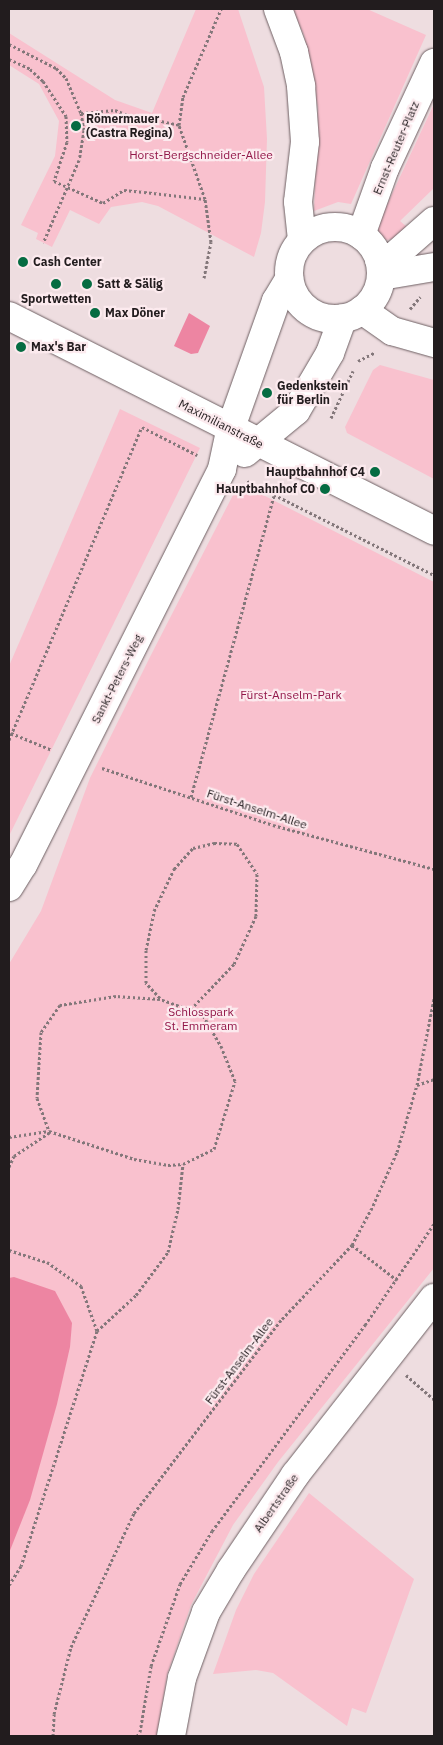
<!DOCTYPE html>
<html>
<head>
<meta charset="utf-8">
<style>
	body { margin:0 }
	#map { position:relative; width:443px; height:1745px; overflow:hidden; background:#eedde0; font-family:"IBM Plex Sans",sans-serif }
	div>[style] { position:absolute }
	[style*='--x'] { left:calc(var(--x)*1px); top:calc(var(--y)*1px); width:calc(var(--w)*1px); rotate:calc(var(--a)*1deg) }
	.green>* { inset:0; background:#f9c1ce }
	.water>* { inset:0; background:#ed85a2 }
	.path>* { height:3px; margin-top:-1.5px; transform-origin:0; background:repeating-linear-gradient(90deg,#83777a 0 2.5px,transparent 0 5px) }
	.roads { filter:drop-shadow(0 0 1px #6e6063) drop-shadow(0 0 1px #6e6063) }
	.minor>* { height:28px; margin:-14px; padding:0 14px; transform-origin:14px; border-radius:14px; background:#fff }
	.minor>.ring { margin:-14px; padding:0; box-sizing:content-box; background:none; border:28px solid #fff; border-radius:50% }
	.path-bridge>* { height:3px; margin-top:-1.5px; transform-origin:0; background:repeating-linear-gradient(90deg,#83777a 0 2.5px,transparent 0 5px) }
	.dots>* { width:14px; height:14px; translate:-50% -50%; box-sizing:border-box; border:2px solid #fceaee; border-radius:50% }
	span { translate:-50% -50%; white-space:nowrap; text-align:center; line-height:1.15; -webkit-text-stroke:4.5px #fceaee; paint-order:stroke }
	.poi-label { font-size:12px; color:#221c1e; font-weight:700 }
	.left { translate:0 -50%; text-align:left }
	.right { translate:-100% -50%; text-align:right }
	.street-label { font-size:12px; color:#221c1e }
	.park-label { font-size:12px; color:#93184a }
	.frame { position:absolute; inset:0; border:10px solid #221c1e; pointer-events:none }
</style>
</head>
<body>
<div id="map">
	<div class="green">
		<div style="clip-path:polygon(196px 9px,238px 9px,264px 87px,267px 139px,265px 202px,261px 233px,254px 257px,158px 206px,142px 202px,111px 207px,99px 224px,70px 210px,52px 247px,36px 239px,38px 233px,21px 225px,55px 156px,59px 121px,39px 84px,9px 65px,9px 33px,115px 100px,152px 113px)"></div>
		<div style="clip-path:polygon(292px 9px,367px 9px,426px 35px,351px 204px,338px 202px,314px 211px,318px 108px,304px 35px)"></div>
		<div style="clip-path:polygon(434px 104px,434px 188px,400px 221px,407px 227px,394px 239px,386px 240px,376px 231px,378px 224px)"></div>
		<div style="clip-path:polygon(380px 365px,434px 380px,434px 479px,347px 433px,345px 427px,373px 370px)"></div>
		<div style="clip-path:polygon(120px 409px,200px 448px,9px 836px,9px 666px)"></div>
		<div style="clip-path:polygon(248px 494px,263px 495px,434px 582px,434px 1268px,278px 1462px,233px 1525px,191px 1605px,167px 1675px,157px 1736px,9px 1736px,9px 964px,41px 911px,90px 778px,151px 655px,233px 495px)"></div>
		<div style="clip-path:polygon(309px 1493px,414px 1579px,366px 1713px,352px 1708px,347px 1726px,273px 1673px,256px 1670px,213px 1674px,236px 1610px,254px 1574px)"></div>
	</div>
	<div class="water">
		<div style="clip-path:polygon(189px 313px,210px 326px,198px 353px,191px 354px,174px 346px)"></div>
		<div style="clip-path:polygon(14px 1277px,55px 1291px,72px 1323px,70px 1347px,57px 1404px,30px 1500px,9px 1553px,9px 1278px)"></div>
	</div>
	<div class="path">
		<div style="--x:9;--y:44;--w:53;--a:27.1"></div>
		<div style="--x:56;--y:68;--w:14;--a:45"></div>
		<div style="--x:66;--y:78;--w:38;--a:67"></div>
		<div style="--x:81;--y:113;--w:17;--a:80"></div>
		<div style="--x:84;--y:130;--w:30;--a:99"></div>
		<div style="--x:79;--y:160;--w:90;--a:113.4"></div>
		<div style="--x:9;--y:59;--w:23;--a:25"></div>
		<div style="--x:30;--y:69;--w:18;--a:43"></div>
		<div style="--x:43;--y:81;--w:42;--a:56.7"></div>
		<div style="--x:66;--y:116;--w:26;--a:88"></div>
		<div style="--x:67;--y:142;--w:41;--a:108.4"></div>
		<div style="--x:81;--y:113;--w:34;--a:-5"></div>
		<div style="--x:115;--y:110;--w:31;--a:22"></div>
		<div style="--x:144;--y:122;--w:5;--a:-53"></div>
		<div style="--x:147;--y:118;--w:33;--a:12"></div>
		<div style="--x:144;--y:192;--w:61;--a:6.5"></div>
		<div style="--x:204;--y:278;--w:37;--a:-79"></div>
		<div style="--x:211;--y:242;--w:43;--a:-97.9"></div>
		<div style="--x:205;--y:199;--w:78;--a:-109.4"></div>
		<div style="--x:179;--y:125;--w:28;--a:-82"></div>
		<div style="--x:183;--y:97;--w:96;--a:-66.6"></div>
		<div style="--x:410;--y:309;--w:16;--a:-50"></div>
		<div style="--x:358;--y:361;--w:18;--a:-27"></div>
		<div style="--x:331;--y:418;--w:52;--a:-64.9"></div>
		<div style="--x:247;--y:481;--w:209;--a:26.7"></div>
		<div style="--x:11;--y:733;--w:44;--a:22.5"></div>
		<div style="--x:9;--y:740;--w:340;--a:-67"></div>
		<div style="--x:142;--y:427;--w:62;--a:27"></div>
		<div style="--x:102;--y:768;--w:180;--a:18.4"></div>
		<div style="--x:273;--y:825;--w:167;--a:15.3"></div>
		<div style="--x:191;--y:797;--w:312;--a:-74.6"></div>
		<div style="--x:160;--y:998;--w:21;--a:-133"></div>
		<div style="--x:146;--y:983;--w:33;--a:-90"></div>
		<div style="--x:146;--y:950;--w:40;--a:-78"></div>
		<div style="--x:154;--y:911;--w:47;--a:-64.5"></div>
		<div style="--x:174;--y:869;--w:28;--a:-48"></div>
		<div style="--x:193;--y:848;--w:22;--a:-13"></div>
		<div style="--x:214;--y:843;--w:23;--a:2"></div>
		<div style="--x:237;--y:844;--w:36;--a:56"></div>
		<div style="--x:257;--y:874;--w:42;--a:91.4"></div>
		<div style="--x:256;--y:916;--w:53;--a:114.6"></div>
		<div style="--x:234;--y:964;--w:64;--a:133.7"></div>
		<div style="--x:417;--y:1085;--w:18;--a:-19"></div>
		<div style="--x:9;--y:1137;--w:40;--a:-8.5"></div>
		<div style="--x:49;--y:1131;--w:89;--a:18.2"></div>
		<div style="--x:134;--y:1159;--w:35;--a:10"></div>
		<div style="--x:168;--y:1165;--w:15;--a:-4"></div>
		<div style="--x:183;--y:1164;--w:34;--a:-26"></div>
		<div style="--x:214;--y:1149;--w:71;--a:-72.8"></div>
		<div style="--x:235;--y:1081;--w:35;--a:-112"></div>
		<div style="--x:222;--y:1048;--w:39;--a:-120"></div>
		<div style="--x:202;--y:1014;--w:45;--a:-160.3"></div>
		<div style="--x:160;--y:999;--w:44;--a:-176.1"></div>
		<div style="--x:116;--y:996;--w:57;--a:170.9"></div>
		<div style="--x:60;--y:1005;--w:33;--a:125"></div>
		<div style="--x:41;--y:1032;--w:66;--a:93.5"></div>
		<div style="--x:37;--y:1098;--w:35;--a:70"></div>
		<div style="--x:9;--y:1167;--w:12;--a:-66"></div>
		<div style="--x:14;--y:1156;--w:43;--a:-33.7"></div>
		<div style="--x:352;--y:1245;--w:57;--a:37.9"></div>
		<div style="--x:9;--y:1250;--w:40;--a:18"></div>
		<div style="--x:47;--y:1262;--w:42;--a:35.2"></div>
		<div style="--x:81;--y:1286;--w:48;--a:70.4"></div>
		<div style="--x:97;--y:1331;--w:247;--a:107.9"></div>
		<div style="--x:21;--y:1566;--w:22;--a:122"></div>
		<div style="--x:97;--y:1331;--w:53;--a:-42.7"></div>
		<div style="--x:136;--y:1295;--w:54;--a:-53.3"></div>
		<div style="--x:168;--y:1252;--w:44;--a:-76.9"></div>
		<div style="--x:178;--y:1209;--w:45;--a:-83.7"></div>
		<div style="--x:406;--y:1375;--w:37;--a:41"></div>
		<div style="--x:53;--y:1736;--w:22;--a:-87"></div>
		<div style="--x:54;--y:1714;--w:69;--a:-75.8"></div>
		<div style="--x:71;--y:1647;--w:148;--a:-64.8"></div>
		<div style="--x:134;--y:1513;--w:244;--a:-52.7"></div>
		<div style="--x:282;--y:1319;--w:102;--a:-46.6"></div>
		<div style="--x:352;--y:1245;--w:40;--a:-62"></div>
		<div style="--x:371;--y:1210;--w:64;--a:-65.9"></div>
		<div style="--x:397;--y:1152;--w:70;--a:-73.4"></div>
		<div style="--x:417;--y:1085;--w:89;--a:-78.9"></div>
		<div style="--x:137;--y:1736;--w:5;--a:-53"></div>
		<div style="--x:140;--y:1732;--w:67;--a:-80.5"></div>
		<div style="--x:151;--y:1666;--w:87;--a:-70.5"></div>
		<div style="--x:180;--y:1584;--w:62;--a:-58.9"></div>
		<div style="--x:212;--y:1531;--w:257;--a:-53.4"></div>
		<div style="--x:365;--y:1325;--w:122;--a:-55.7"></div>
	</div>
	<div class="roads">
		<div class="minor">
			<div style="--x:278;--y:9;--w:46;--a:69.6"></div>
			<div style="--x:294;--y:52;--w:35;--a:78"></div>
			<div style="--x:301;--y:86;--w:56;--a:85.9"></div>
			<div style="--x:305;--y:142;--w:60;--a:96.7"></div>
			<div style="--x:298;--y:202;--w:39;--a:84"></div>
			<div class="ring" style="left:289px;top:227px;width:64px;height:64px"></div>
			<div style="--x:361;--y:235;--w:71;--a:-70.3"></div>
			<div style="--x:385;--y:168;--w:116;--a:-65"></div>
			<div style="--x:379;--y:260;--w:16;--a:-15"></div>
			<div style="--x:394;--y:256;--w:53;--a:-41.2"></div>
			<div style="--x:381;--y:276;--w:54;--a:-9.6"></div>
			<div style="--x:362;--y:310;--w:37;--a:35"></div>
			<div style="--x:392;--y:331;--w:44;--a:15.9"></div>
			<div style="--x:9;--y:316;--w:476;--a:26.8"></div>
			<div style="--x:245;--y:453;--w:66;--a:-39.5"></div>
			<div style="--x:296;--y:411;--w:67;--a:-59.6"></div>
			<div style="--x:330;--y:353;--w:37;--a:-70"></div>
			<div style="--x:9;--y:887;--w:26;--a:-58"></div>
			<div style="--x:23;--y:865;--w:443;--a:-63.3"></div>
			<div style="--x:222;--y:469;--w:40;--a:-78"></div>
			<div style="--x:230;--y:430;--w:137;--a:-70.4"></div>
			<div style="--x:276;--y:301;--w:26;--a:-59"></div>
			<div style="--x:171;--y:1736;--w:59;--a:-79.3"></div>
			<div style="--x:182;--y:1678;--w:70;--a:-70"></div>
			<div style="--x:206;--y:1612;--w:49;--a:-59.2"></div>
			<div style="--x:231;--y:1570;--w:115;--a:-56"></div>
			<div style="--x:295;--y:1475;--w:225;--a:-51.9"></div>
		</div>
	</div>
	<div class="path-bridge">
		<div style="--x:54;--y:181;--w:54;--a:24.2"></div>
		<div style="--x:103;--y:203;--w:25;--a:-32"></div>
		<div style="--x:124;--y:190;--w:20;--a:6"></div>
	</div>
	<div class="dots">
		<div style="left:76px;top:126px;background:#056c42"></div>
		<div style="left:23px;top:262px;background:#056c42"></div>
		<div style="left:56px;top:284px;background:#056c42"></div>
		<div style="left:87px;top:284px;background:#056c42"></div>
		<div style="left:95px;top:313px;background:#056c42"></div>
		<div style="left:21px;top:347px;background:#056c42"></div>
		<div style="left:267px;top:393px;background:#056c42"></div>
		<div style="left:375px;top:472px;background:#056c42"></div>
		<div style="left:325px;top:489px;background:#056c42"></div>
	</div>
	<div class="poi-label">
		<span class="left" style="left:86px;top:126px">Römermauer<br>(Castra Regina)</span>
		<span class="left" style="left:33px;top:262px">Cash Center</span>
		<span class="left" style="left:97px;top:284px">Satt &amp; Sälig</span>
		<span style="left:56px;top:299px">Sportwetten</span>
		<span class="left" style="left:105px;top:313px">Max Döner</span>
		<span class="left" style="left:31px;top:347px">Max's Bar</span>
		<span class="left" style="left:277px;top:393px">Gedenkstein<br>für Berlin</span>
		<span class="right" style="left:365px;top:472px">Hauptbahnhof C4</span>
		<span class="right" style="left:315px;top:489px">Hauptbahnhof C0</span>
	</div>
	<div class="street-label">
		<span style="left:396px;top:148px;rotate:-67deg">Ernst-Reuter-Platz</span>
		<span style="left:221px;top:424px;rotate:27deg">Maximilianstraße</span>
		<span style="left:117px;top:679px;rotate:-63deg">Sankt-Peters-Weg</span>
		<span style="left:257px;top:809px;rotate:18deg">Fürst-Anselm-Allee</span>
		<span style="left:239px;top:1361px;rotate:-53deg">Fürst-Anselm-Allee</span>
		<span style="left:276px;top:1503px;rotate:-55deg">Albertstraße</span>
	</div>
	<div class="park-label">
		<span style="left:201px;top:155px">Horst-Bergschneider-Allee</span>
		<span style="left:291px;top:695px">Fürst-Anselm-Park</span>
		<span style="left:201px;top:1019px">Schlosspark<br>St. Emmeram</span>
	</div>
	<div class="frame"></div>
</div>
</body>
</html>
